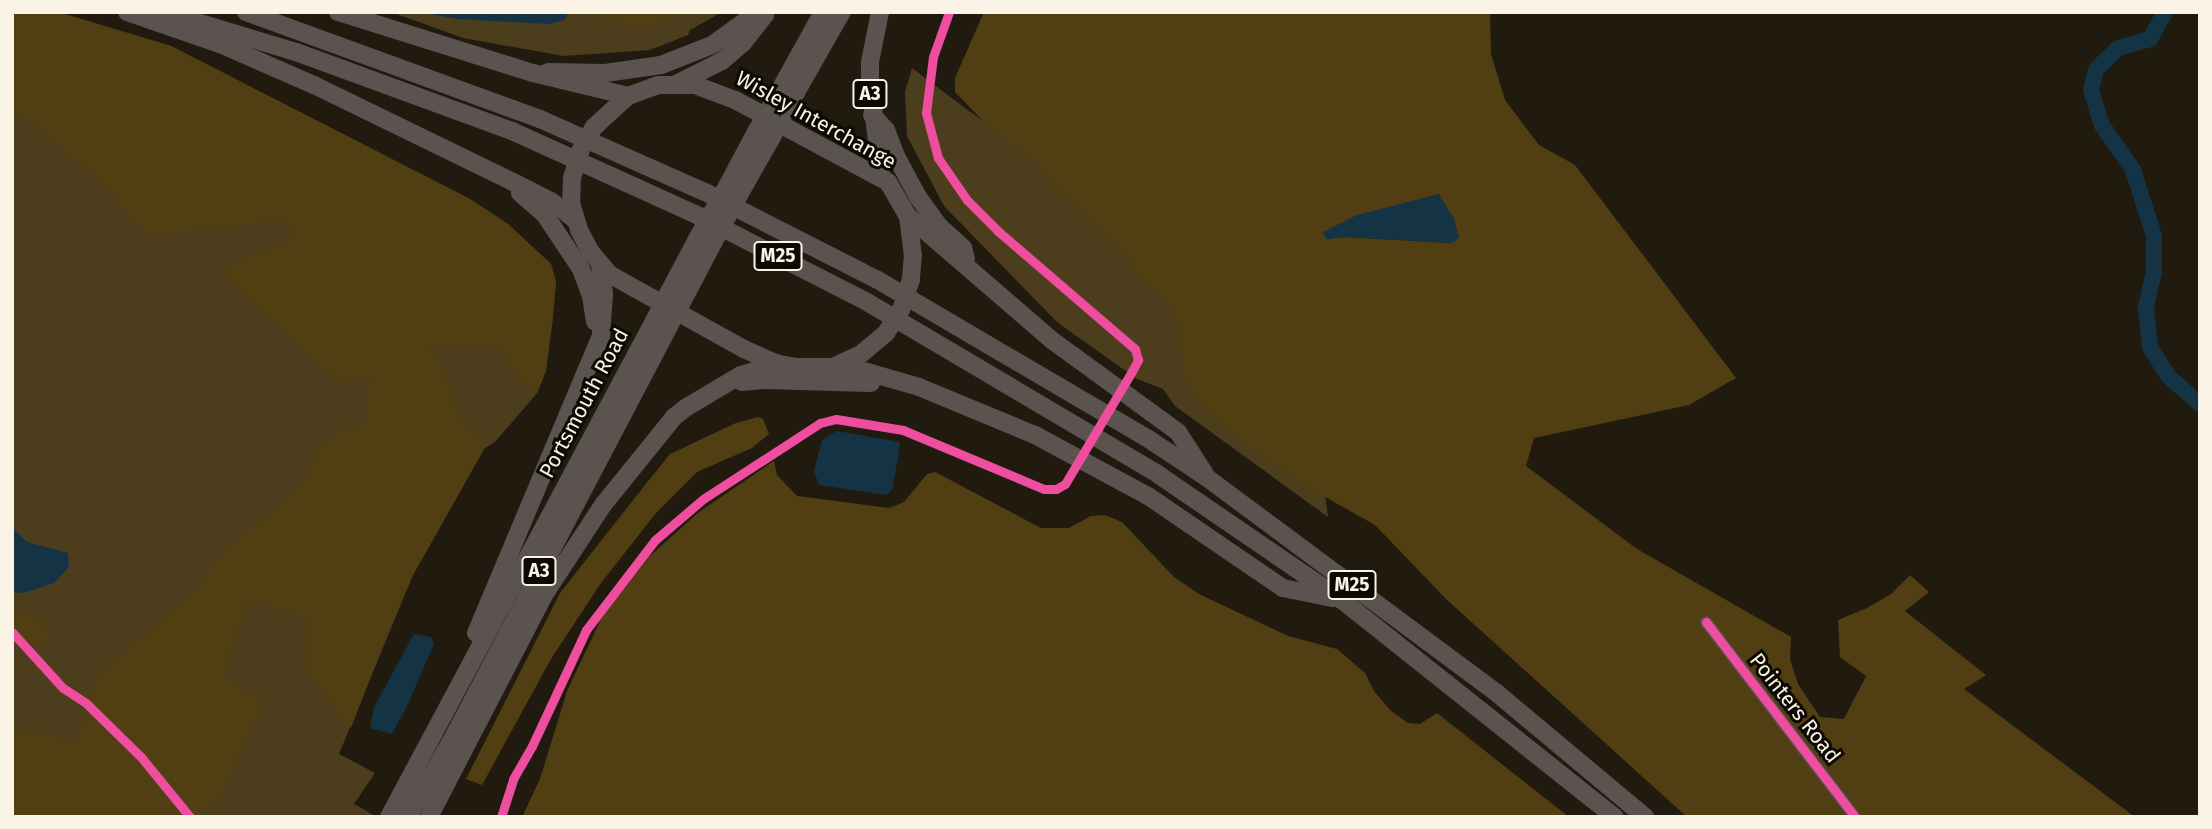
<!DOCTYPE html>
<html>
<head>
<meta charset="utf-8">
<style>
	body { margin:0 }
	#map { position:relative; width:2212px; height:829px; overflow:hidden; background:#211b0f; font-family:"Fira Sans",sans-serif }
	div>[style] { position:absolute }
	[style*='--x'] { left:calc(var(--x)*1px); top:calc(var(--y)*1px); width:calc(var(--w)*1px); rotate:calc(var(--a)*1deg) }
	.green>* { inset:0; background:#4c3d1c }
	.forest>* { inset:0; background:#513e12 }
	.water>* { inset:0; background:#143445 }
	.river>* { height:16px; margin:-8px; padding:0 8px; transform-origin:8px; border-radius:8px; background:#143445 }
	.minor>* { height:12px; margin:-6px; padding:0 6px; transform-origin:6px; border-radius:6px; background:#544f4e }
	.highway>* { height:18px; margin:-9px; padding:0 9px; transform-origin:9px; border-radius:9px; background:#5b5350 }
	.highway-bridge>* { height:18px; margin:-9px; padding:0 9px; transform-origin:9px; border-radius:9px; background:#5b5350 }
	.cycleway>* { height:9px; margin:-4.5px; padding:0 4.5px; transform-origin:4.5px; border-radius:4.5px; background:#ef4d9e }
	span { translate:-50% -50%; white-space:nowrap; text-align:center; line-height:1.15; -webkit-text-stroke:6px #0d0903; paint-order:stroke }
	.shield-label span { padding:2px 5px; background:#0d0903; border:2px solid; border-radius:5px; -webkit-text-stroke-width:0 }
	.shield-label { font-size:19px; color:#fbf4e6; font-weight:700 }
	.street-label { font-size:21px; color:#fbf4e6 }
	.frame { position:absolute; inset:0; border:14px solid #fbf4e6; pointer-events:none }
</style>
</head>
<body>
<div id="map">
	<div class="green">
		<div style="clip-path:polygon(12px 12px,58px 12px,171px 46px,470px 199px,508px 224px,551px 264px,556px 282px,553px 318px,546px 371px,537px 393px,496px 441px,484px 449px,413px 575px,339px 754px,375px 773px,354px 804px,377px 817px,12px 817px)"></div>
		<div style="clip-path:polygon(391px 12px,722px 12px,690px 30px,688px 35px,650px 50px,564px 56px,463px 38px)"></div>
		<div style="clip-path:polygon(912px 68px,969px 111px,1123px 214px,1304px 341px,1328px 517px,1175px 406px,1163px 389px,1137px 379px,1058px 323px,944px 206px,907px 136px,905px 92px)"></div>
	</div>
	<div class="forest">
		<div style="clip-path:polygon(12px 12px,58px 12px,171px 46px,470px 199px,508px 224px,551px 264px,556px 282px,546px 371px,537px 393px,518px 378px,501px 350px,476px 345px,429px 347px,441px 364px,460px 417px,484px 449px,413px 575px,389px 629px,351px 728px,305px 672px,306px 618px,256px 602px,246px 605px,224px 676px,264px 701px,222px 794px,199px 817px,12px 817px,12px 735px,26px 731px,77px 741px,95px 678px,190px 595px,226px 548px,285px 501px,308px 476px,316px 450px,341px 430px,367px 422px,369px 377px,340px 384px,217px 269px,292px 240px,287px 220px,149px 236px,99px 182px,58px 144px,12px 110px)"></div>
		<div style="clip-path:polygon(595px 12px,679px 12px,642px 28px,596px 18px)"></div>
		<div style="clip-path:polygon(evenodd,984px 12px,1490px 12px,1491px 54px,1505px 100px,1539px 145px,1575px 165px,1736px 378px,1689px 405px,1534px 438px,1526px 466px,1637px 549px,1791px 637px,1790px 659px,1798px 684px,1820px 717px,1844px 719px,1866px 676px,1840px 657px,1838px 620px,1867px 608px,1891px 594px,1910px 575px,1929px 592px,1905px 611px,1986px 675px,1964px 689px,2135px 817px,1687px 817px,1446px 599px,1375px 525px,1311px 489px,1242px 441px,1199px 403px,1185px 378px,1176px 316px,1166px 301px,1138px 276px,1125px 254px,1054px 186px,1039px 166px,1022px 150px,996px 134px,955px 92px,955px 78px,984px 12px,1438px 194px,1451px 243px,1345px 237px,1326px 239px,1438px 194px)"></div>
		<div style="clip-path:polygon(758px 417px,763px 419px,769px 434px,752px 448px,697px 472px,656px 513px,601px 583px,551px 659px,482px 785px,466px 779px,560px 593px,645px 485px,670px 454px,736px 423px)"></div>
		<div style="clip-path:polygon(774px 461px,777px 475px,797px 496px,889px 508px,904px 502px,927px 474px,935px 472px,1041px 528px,1069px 528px,1091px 516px,1105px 515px,1122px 522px,1174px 577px,1199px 594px,1288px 636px,1337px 649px,1365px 673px,1374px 691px,1391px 711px,1408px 723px,1420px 724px,1437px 713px,1569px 817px,522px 817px,540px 779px,567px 691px,602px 617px,650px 556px,699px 512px)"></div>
		<div style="clip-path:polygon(12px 606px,43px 622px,51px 633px,49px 646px,22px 642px,12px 629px)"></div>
	</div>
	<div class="water">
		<div style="clip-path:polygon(418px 12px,568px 12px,565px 20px,548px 24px,458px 19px)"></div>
		<div style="clip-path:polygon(1439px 194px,1454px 219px,1459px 238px,1451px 243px,1345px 237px,1326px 239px,1323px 232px,1357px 215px)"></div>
		<div style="clip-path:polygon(837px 431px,899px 442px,900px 447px,892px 490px,886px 495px,819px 485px,814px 471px,822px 440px)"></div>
		<div style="clip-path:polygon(12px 528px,27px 542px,68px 553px,69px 567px,54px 583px,24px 593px,12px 592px)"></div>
		<div style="clip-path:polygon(414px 634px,431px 637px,434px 644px,407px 706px,392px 734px,370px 728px,374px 707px)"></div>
	</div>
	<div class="river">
		<div style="--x:2165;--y:12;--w:31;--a:119"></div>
		<div style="--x:2150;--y:39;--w:33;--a:164"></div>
		<div style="--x:2118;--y:48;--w:30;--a:136"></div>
		<div style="--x:2096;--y:69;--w:22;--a:103"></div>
		<div style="--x:2091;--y:90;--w:37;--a:73"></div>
		<div style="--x:2102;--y:125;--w:55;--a:55.4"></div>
		<div style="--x:2133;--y:170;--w:69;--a:72.3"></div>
		<div style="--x:2154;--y:236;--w:36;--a:90"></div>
		<div style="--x:2154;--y:272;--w:37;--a:103"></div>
		<div style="--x:2146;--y:308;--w:39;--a:84"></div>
		<div style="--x:2150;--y:347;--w:34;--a:58"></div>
		<div style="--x:2168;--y:376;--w:43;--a:41.2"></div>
	</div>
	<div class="minor">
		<div style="--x:1706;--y:622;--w:245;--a:52.6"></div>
	</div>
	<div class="highway">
		<div style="--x:127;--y:12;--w:98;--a:19"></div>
		<div style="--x:220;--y:44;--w:103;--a:23.6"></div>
		<div style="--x:314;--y:85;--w:237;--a:26"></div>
		<div style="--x:527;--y:189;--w:27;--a:27"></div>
		<div style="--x:551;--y:201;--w:31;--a:38"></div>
		<div style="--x:164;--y:12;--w:138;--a:16.9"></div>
		<div style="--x:296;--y:52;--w:230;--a:20.1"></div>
		<div style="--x:512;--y:131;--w:205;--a:24.4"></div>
		<div style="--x:699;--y:216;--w:189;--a:27.1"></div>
		<div style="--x:867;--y:302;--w:339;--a:30.6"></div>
		<div style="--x:1159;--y:475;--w:223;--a:34.4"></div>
		<div style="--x:1343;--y:601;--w:347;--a:38.5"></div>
		<div style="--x:246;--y:12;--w:313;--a:20"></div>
		<div style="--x:540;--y:119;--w:180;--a:23.9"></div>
		<div style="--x:705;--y:192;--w:192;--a:27"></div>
		<div style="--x:876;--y:279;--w:318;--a:30.4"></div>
		<div style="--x:1150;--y:440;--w:67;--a:33.5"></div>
		<div style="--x:1206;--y:477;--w:364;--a:36.6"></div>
		<div style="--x:1498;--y:694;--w:192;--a:39.9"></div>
		<div style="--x:338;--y:12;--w:204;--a:17.4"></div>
		<div style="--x:533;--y:73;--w:98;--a:13.6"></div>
		<div style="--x:880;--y:12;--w:51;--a:101.3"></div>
		<div style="--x:870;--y:62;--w:20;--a:90"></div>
		<div style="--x:870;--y:82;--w:95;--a:83.3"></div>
		<div style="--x:548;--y:72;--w:57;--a:1"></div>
		<div style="--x:605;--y:73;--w:57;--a:-8.1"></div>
		<div style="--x:661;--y:65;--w:55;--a:-21.4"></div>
		<div style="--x:712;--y:45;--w:49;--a:-35.9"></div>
		<div style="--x:752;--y:16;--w:13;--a:-4"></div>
		<div style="--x:678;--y:83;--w:49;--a:-26.6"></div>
		<div style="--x:722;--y:61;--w:28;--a:-41"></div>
		<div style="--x:743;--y:43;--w:36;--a:-52"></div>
		<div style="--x:772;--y:104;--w:105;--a:-61"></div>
		<div style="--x:786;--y:110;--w:113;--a:-60.3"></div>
		<div style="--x:872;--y:115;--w:21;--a:47"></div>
		<div style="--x:886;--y:130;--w:30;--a:69"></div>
		<div style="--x:897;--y:158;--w:44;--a:61.7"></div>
		<div style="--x:918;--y:197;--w:37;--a:54"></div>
		<div style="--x:940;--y:227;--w:31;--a:42"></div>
		<div style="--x:963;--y:248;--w:11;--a:75"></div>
		<div style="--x:594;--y:127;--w:46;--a:-42.4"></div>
		<div style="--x:628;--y:96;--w:32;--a:-20"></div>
		<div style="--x:658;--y:85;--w:37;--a:0"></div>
		<div style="--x:695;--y:85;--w:43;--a:20.6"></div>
		<div style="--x:735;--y:100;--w:174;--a:28.2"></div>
		<div style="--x:888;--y:182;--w:39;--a:60"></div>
		<div style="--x:908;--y:216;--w:39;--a:83"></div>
		<div style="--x:913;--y:255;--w:24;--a:95"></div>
		<div style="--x:572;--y:178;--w:25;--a:92"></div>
		<div style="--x:571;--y:203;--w:28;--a:73"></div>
		<div style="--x:579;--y:230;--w:24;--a:62"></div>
		<div style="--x:590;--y:251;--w:30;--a:50"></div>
		<div style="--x:609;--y:274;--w:154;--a:29.1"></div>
		<div style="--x:744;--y:349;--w:37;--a:24"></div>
		<div style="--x:778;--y:364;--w:20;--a:9"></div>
		<div style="--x:798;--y:367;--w:35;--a:0"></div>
		<div style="--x:833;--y:367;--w:31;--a:-25"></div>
		<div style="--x:861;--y:354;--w:33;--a:-40"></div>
		<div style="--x:725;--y:190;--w:66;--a:-61.9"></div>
		<div style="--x:520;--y:193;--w:33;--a:41"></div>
		<div style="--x:545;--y:215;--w:65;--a:56.3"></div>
		<div style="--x:581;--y:269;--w:29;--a:70"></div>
		<div style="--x:591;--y:296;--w:26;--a:81"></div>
		<div style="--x:739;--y:195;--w:64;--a:-60.3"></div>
		<div style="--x:908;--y:216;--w:191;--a:40.8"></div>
		<div style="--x:1053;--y:341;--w:155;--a:36.1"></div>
		<div style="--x:1178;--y:432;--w:50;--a:57.3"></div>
		<div style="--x:668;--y:294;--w:64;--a:-62.2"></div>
		<div style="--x:682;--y:302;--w:64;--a:-62.2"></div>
		<div style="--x:833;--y:367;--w:34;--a:8"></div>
		<div style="--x:867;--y:372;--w:54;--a:16.1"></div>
		<div style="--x:919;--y:387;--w:126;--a:22.5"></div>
		<div style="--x:1035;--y:435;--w:128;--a:28.4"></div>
		<div style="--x:1148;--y:496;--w:163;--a:34.3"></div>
		<div style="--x:1283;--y:588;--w:50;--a:11.5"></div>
		<div style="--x:742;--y:382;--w:23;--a:-5"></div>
		<div style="--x:765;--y:380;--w:106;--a:1.6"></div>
		<div style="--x:476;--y:633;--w:323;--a:-67.2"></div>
		<div style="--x:601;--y:335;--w:41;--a:-85.8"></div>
		<div style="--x:604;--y:294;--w:29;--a:-98"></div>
		<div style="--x:389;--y:817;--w:565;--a:-61.89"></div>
		<div style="--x:408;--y:817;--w:98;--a:-60.5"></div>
		<div style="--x:456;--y:732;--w:458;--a:-62.3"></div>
		<div style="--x:429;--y:817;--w:250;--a:-62.6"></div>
		<div style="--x:544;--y:595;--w:108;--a:-56.8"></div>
		<div style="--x:603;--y:505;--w:113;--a:-51.1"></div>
		<div style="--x:674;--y:417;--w:16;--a:-38"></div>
		<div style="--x:687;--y:407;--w:63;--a:-30.7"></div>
		<div style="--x:741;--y:375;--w:39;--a:-17"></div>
	</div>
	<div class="highway-bridge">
		<div style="--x:756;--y:132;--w:32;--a:-60"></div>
		<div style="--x:771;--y:139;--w:33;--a:-63"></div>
		<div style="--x:572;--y:178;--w:28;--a:-73"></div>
		<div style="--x:580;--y:151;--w:28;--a:-60"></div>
		<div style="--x:698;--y:237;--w:54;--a:-60.1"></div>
		<div style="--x:712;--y:245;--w:57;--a:-61.6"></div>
		<div style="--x:655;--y:319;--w:28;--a:-63"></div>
		<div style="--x:669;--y:326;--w:27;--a:-62"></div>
		<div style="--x:886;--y:333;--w:27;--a:-57"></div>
		<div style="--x:901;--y:310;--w:33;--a:-72"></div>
	</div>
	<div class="cycleway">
		<div style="--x:1706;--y:622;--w:245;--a:52.6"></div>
		<div style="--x:12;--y:632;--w:76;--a:47.7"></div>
		<div style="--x:63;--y:688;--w:27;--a:33"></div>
		<div style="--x:86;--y:703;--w:77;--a:44.5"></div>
		<div style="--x:141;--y:757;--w:77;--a:50.8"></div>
		<div style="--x:501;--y:817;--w:40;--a:-72"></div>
		<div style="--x:513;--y:779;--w:38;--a:-60"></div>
		<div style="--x:532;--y:746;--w:128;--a:-65"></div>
		<div style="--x:586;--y:630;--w:113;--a:-52.5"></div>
		<div style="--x:655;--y:540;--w:63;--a:-40.5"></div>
		<div style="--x:703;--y:499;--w:140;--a:-33"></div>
		<div style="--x:820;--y:423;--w:16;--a:-14"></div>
		<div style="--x:836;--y:419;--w:68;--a:9.3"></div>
		<div style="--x:903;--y:430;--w:153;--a:22.7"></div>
		<div style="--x:1044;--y:489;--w:12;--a:0"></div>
		<div style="--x:1056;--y:489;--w:10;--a:-29"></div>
		<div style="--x:1065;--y:484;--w:131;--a:-59.3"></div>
		<div style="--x:1132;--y:371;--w:13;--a:-61"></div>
		<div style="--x:1138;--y:360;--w:11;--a:-105"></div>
		<div style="--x:1135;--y:349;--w:181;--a:-139.3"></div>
		<div style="--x:998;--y:231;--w:44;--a:-135"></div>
		<div style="--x:967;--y:200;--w:51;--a:-124.6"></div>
		<div style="--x:938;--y:158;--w:47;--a:-104.9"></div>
		<div style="--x:926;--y:113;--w:56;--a:-82.9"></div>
		<div style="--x:933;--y:57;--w:48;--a:-70.4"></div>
	</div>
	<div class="shield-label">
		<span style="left:870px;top:94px">A3</span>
		<span style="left:778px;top:256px">M25</span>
		<span style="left:539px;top:571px">A3</span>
		<span style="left:1352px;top:585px">M25</span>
	</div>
	<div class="street-label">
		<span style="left:816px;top:120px;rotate:29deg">Wisley Interchange</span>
		<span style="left:584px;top:403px;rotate:-62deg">Portsmouth Road</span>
		<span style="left:1795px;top:708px;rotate:52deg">Pointers Road</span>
	</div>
	<div class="frame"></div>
</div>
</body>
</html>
